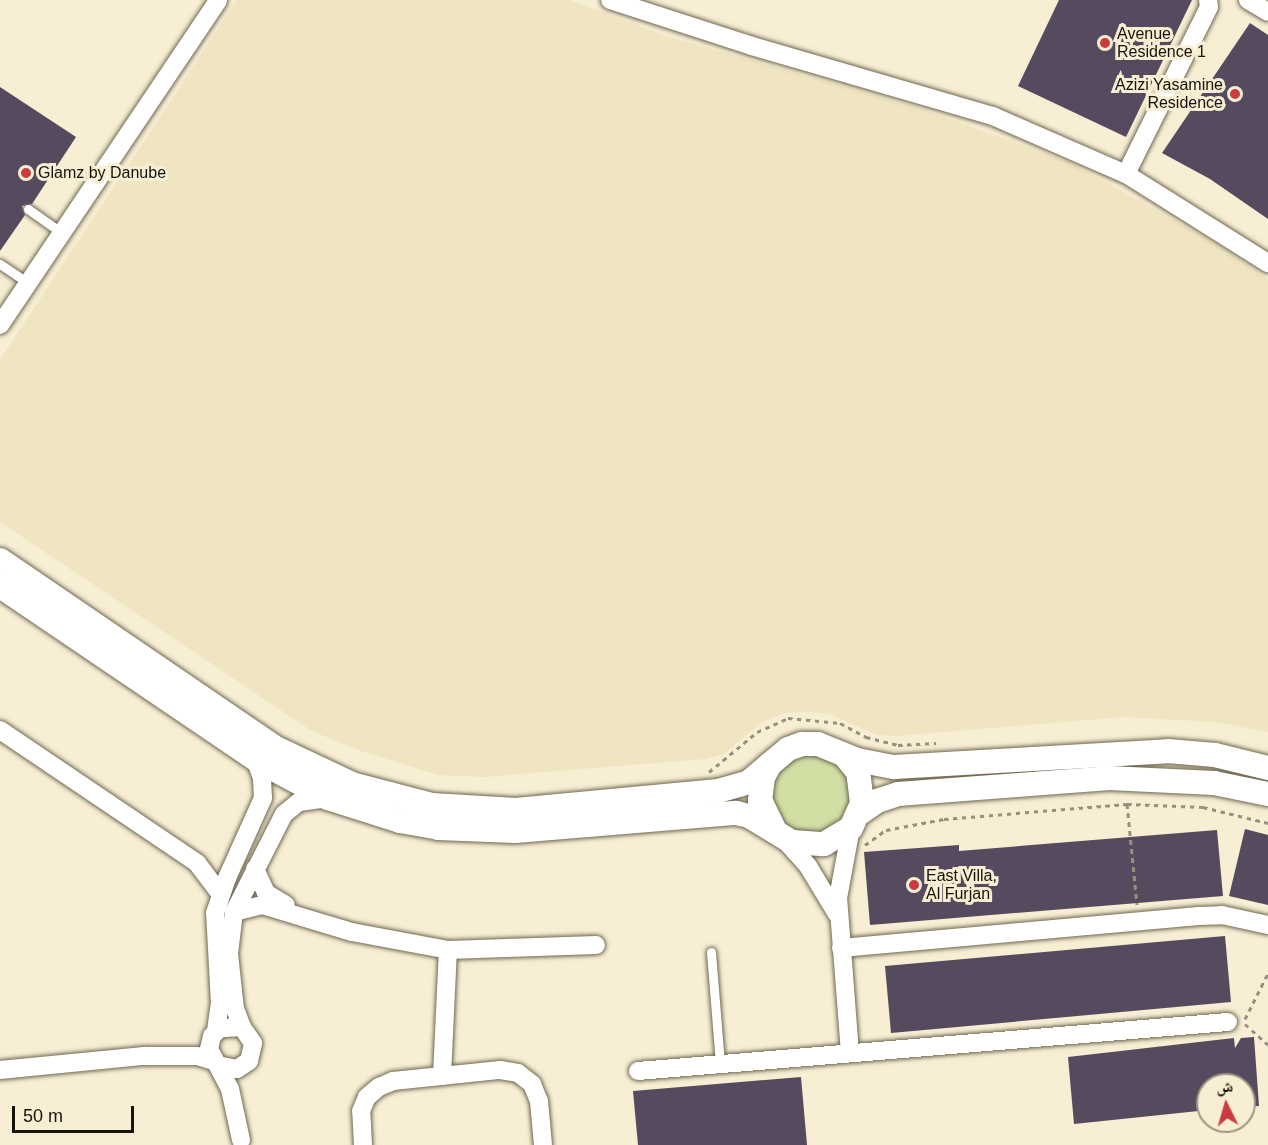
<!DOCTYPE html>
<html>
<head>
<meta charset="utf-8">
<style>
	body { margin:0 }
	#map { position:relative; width:1268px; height:1145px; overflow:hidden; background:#f7eed4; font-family:Helvetica,"Noto Naskh Arabic",sans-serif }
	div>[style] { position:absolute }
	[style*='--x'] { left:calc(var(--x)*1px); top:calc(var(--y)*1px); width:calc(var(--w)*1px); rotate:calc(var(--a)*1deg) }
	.green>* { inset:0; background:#d1dfa5 }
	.round { border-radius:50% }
	.sand>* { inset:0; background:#efe5c0 }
	.building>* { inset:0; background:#564a5e }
	.path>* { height:3px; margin-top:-1.5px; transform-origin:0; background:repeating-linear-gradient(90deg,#97907e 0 4.5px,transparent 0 9px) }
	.roads { filter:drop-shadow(0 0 2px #6f6750) drop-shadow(0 0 2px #6f6750) }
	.lane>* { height:9px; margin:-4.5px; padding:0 4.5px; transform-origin:4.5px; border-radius:4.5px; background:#fff }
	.street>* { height:18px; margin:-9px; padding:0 9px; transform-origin:9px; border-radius:9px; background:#fff }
	.secondary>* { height:24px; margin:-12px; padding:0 12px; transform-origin:12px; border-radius:12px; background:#fff }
	.dots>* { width:16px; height:16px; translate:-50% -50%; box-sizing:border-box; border:3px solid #f7eed4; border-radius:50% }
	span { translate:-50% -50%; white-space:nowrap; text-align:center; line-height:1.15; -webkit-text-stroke:6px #f7eed4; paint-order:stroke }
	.poi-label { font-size:16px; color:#16130a }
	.left { translate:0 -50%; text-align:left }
	.right { translate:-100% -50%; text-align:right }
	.north { position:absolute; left:1196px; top:1073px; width:60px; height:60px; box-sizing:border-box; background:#f7eed4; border:2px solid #9d9683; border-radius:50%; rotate:355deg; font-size:16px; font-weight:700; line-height:24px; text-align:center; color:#16130a }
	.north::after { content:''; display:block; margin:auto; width:21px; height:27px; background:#ca3b3f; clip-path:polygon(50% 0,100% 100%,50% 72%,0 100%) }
	.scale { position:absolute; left:12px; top:1106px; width:122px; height:27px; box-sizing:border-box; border:3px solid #16130a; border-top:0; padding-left:8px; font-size:18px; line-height:21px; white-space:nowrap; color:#16130a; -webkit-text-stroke:4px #f7eed4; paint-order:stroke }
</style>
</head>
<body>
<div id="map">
	<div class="green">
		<div class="round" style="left:773px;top:756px;width:78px;height:78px"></div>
	</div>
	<div class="sand">
		<div style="clip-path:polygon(237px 0,570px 0,666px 36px,919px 108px,1071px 163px,1222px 247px,1268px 279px,1268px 732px,1216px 722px,1124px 717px,897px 736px,877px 735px,829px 714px,809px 712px,785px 713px,762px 722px,724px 754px,705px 759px,485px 777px,438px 775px,358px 750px,312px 731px,0 522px,0 360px)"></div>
	</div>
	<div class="building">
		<div style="clip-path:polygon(1059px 0,1192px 0,1126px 137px,1018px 86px)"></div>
		<div style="clip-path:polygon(1250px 23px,1268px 35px,1268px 219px,1210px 179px,1162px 153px)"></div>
		<div style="clip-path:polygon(0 87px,76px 137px,32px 204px,22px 206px,25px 215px,0 251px)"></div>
		<div style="clip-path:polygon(1245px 829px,1268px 835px,1268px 905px,1229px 896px)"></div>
		<div style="clip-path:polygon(1217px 830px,1223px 896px,870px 925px,864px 852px,959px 845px,959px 851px)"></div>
		<div style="clip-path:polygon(1225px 936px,1231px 1002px,891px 1033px,885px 966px)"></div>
		<div style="clip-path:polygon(1254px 1037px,1259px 1106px,1244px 1107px,1244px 1085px,1208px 1085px,1208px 1110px,1074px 1124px,1068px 1057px,1234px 1038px,1235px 1048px,1241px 1038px)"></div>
		<div style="clip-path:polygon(801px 1077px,807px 1145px,638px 1145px,633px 1091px)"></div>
	</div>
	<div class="path">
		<div style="--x:709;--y:772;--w:62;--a:-39.8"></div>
		<div style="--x:757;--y:732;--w:34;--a:-24"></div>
		<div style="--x:788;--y:718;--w:52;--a:5.5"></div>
		<div style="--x:840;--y:723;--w:30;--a:28"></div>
		<div style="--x:866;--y:737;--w:33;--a:14"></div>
		<div style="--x:898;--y:745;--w:38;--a:-3"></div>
		<div style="--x:1127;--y:804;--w:101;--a:84.3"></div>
		<div style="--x:865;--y:845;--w:26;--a:-36"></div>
		<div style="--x:886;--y:830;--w:59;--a:-10.7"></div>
		<div style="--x:944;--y:819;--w:184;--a:-4.7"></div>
		<div style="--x:1127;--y:804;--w:76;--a:2.3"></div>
		<div style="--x:1203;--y:807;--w:67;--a:13.8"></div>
		<div style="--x:1245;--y:1019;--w:51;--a:-63.4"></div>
		<div style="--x:1245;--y:1024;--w:31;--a:42"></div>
	</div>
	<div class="roads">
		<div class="lane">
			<div style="--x:28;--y:209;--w:42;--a:35.2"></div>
			<div style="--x:0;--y:264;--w:34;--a:34"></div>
			<div style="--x:711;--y:952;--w:111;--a:85.4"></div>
		</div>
		<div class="street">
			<div style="--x:610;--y:0;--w:149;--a:17.9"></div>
			<div style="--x:752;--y:46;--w:251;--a:16.2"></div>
			<div style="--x:993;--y:116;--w:145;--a:23.6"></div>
			<div style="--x:1126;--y:174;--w:168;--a:32.1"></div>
			<div style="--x:1248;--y:0;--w:23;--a:31"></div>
			<div style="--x:1126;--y:174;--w:186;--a:-63.6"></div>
			<div style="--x:1209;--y:7;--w:7;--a:-98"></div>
			<div style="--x:0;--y:325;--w:391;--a:-56.1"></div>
			<div style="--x:0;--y:730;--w:238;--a:34"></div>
			<div style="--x:197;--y:863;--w:39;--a:53"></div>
			<div style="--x:782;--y:837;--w:39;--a:48"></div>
			<div style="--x:808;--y:866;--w:56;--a:58.9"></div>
			<div style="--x:255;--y:869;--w:26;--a:65"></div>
			<div style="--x:266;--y:893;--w:23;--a:31"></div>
			<div style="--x:234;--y:912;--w:29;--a:-14"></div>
			<div style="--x:262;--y:905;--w:94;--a:16.7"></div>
			<div style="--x:352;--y:932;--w:98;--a:10.6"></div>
			<div style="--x:448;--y:950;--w:148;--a:-1.9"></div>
			<div style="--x:841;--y:948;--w:359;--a:-5.1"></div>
			<div style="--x:1199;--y:916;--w:23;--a:-2"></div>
			<div style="--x:1222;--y:915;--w:47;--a:12.3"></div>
			<div style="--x:242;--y:1027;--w:19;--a:-111"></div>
			<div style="--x:235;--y:1009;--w:55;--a:-96.2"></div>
			<div style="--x:229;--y:954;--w:42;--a:-83.2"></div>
			<div style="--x:234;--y:912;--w:110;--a:-63"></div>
			<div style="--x:284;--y:814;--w:19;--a:-39"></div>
			<div style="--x:299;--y:802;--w:29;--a:-8"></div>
			<div style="--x:216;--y:1031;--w:27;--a:-82"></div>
			<div style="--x:220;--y:1004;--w:91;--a:-93.1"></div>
			<div style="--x:215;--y:913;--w:37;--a:-71"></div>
			<div style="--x:227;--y:878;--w:88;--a:-65.8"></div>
			<div style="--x:263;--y:798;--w:20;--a:-93"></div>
			<div style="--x:262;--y:778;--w:20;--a:-110"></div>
			<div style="--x:850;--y:1053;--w:155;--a:-94.4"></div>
			<div style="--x:838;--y:898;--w:71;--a:-79.5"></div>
			<div style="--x:218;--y:1065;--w:19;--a:12"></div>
			<div style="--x:237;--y:1069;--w:14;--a:-34"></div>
			<div style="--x:249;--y:1061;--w:18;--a:-77"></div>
			<div style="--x:253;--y:1043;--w:19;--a:-125"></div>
			<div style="--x:242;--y:1027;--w:22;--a:177"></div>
			<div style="--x:220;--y:1028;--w:11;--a:135"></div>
			<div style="--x:212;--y:1036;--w:13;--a:103"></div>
			<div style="--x:209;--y:1049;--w:45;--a:62.3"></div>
			<div style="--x:230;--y:1089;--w:52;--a:77.8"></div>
			<div style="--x:0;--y:1070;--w:145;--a:-5.6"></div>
			<div style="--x:144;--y:1056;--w:53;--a:0"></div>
			<div style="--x:197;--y:1056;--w:17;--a:17"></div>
			<div style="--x:638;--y:1071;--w:592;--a:-4.75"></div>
			<div style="--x:442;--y:1076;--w:126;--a:-87.3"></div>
			<div style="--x:363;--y:1145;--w:34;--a:-93"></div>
			<div style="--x:361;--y:1111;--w:15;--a:-67"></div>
			<div style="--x:367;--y:1097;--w:16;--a:-40"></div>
			<div style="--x:379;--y:1087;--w:15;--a:-23"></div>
			<div style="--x:393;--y:1081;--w:108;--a:-5.9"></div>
			<div style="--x:500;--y:1070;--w:18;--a:9"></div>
			<div style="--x:518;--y:1073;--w:18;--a:38"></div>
			<div style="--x:532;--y:1084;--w:18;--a:68"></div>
			<div style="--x:539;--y:1101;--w:44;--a:84.8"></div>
		</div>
		<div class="secondary">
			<div style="--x:0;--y:560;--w:334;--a:34.3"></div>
			<div style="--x:276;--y:748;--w:84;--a:25.3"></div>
			<div style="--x:352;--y:784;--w:83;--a:14.7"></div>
			<div style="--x:432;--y:805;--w:84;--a:3.4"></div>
			<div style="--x:516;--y:810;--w:203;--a:-5.4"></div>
			<div style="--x:718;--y:791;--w:32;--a:-16"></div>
			<div style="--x:749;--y:782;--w:51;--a:-40.2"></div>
			<div style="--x:788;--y:749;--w:15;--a:-20"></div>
			<div style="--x:802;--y:744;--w:16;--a:0"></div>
			<div style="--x:818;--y:744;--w:42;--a:22.3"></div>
			<div style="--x:857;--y:760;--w:38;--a:11"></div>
			<div style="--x:894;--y:767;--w:274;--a:-3.3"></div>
			<div style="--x:1168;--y:751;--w:47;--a:4.9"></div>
			<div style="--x:1215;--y:755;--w:55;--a:13.8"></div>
			<div style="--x:0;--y:586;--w:314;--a:34.1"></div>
			<div style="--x:260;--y:762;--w:77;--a:27.9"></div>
			<div style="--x:328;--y:798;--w:76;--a:17.7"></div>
			<div style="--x:400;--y:821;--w:39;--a:10"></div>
			<div style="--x:438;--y:828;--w:77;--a:2.2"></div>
			<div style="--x:515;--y:831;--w:222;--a:-4.7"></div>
			<div style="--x:736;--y:813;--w:13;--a:13"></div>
			<div style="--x:749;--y:816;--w:50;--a:31.2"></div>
			<div style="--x:792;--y:842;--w:32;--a:4"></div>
			<div style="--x:824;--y:844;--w:31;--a:-31"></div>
			<div style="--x:851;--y:828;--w:27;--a:-66"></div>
			<div style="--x:862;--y:803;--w:31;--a:-97"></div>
			<div style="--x:858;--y:772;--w:21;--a:-129"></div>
			<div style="--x:770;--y:764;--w:15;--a:118"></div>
			<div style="--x:763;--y:777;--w:23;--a:97"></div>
			<div style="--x:760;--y:800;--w:34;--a:64"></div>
			<div style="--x:860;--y:813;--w:21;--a:-35"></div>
			<div style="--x:877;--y:801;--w:22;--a:-18"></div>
			<div style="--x:898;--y:794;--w:212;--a:-4.3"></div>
			<div style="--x:1109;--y:778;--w:105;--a:2.7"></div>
			<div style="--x:1214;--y:783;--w:55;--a:11.5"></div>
		</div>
	</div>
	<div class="dots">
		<div style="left:1105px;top:43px;background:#ca3b3f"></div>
		<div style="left:1235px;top:94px;background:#ca3b3f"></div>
		<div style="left:26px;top:173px;background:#ca3b3f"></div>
		<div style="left:914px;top:885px;background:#ca3b3f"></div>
	</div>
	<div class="poi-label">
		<span class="left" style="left:1117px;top:43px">Avenue<br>Residence 1</span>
		<span class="right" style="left:1223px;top:94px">Azizi Yasamine<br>Residence</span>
		<span class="left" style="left:38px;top:173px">Glamz by Danube</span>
		<span class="left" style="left:926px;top:885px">East Villa,<br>Al Furjan</span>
	</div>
	<div class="north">ش</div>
	<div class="scale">50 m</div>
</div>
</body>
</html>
